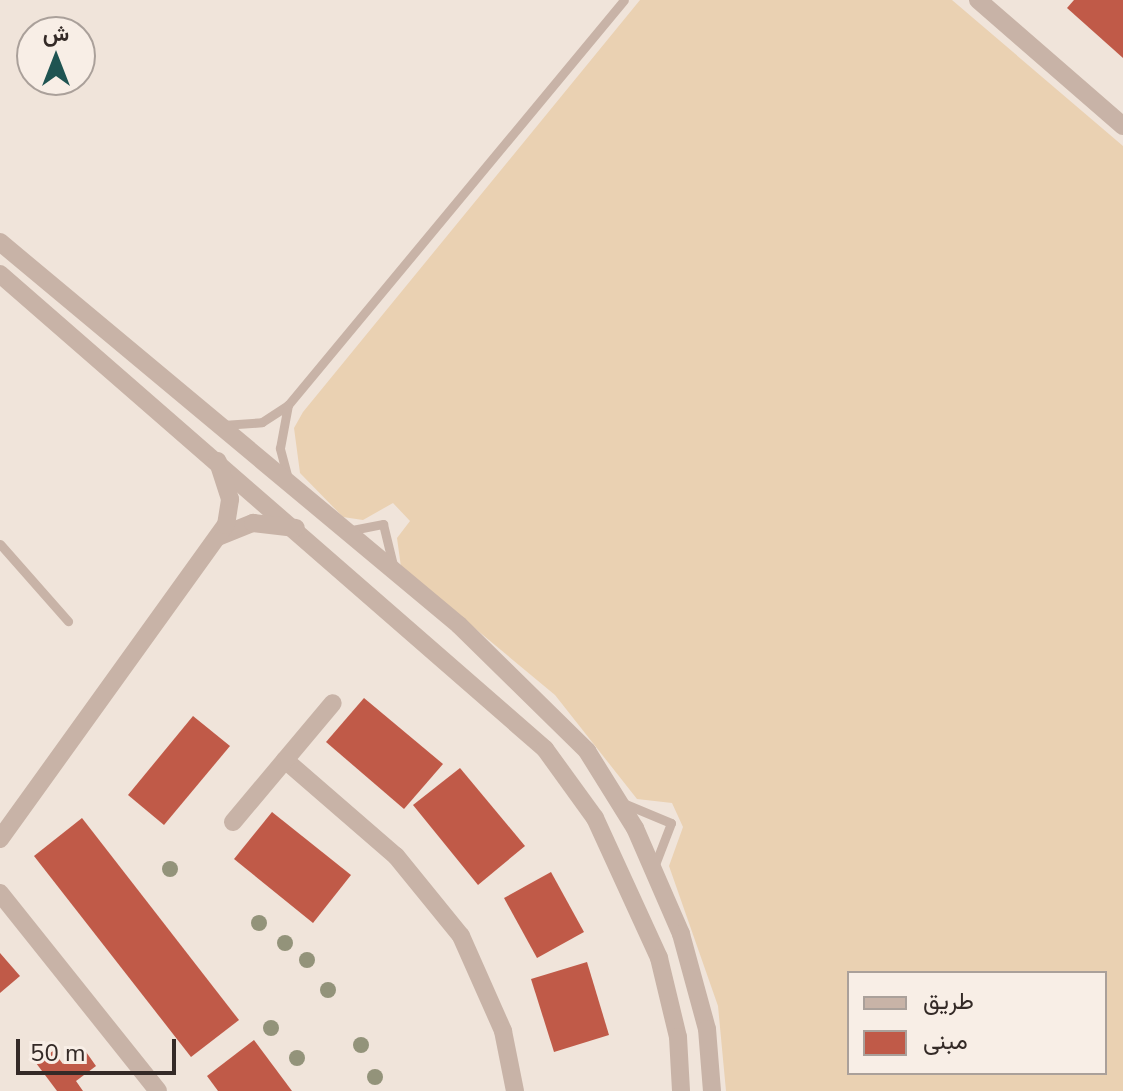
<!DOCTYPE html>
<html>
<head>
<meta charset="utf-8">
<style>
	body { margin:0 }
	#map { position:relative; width:1123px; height:1091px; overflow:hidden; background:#f0e4da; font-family:"Nunito Sans",Vazirmatn,sans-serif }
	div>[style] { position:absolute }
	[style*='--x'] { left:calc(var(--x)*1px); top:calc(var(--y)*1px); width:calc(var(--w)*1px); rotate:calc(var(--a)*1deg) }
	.sand>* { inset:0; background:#ead1b2 }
	.building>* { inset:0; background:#c05a48 }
	.service>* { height:9px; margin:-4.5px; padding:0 4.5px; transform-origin:4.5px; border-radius:4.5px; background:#c8b3a7 }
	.minor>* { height:18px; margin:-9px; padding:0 9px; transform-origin:9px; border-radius:9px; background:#c8b3a7 }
	.trees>* { width:16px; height:16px; margin:-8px; border-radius:50%; background:#93937a }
	span { translate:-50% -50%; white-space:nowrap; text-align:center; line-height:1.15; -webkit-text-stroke:7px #f8eee6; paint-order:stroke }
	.legend { position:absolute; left:847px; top:971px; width:260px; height:104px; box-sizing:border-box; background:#f8eee6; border:2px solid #aaa09a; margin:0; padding:10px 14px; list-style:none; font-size:24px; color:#342a27 }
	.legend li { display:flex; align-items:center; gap:16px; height:40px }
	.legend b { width:40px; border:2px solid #aaa09a }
	.north { position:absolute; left:16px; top:16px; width:80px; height:80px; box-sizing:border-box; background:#f8eee6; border:2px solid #aaa09a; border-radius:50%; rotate:0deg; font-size:22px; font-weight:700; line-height:32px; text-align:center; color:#342a27 }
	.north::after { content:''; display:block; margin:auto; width:28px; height:36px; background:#1f5452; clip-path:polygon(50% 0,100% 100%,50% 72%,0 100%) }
	.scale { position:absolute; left:16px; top:1039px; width:160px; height:36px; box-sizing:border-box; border:4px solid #342a27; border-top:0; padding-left:10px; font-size:24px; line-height:28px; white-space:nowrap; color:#342a27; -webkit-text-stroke:6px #f8eee6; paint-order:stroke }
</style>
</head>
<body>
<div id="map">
	<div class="sand">
		<div style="clip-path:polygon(evenodd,640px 0,952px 0,1123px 146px,1123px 1091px,726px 1091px,718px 1006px,669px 866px,683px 827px,672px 803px,637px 799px,555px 695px,401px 567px,397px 538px,410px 521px,393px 503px,363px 520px,343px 517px,300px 473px,294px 428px,303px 412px,640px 0,849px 973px,1105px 973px,1105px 1073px,849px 1073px,849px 973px)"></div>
	</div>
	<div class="building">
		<div style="clip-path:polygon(1074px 0,1123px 0,1123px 58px,1067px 8px)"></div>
		<div style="clip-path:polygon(364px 698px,443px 764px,404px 809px,326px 742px)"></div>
		<div style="clip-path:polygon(193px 716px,230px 746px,164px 825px,128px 795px)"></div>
		<div style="clip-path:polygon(460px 768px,525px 846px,478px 885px,413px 805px)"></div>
		<div style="clip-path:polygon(272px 812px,351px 875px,313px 923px,234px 859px)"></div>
		<div style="clip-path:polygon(82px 818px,239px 1020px,191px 1057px,34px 856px)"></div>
		<div style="clip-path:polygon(551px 872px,584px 932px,537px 958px,504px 898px)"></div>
		<div style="clip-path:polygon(0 953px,20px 976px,0 993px)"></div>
		<div style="clip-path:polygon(587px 962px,609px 1035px,554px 1052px,531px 979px)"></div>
		<div style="clip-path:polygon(254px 1040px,292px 1091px,218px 1091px,207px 1076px)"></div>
		<div style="clip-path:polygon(84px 1049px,96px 1066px,76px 1081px,83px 1091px,57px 1091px,36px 1063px,53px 1051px,63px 1064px)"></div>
	</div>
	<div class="service">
		<div style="--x:223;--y:425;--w:39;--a:-4"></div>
		<div style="--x:262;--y:422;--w:31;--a:-33"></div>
		<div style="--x:288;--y:405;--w:526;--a:-50.32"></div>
		<div style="--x:287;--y:475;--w:28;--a:-105"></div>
		<div style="--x:280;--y:448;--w:44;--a:-79.5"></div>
		<div style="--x:347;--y:531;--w:37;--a:-11"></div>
		<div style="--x:383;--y:524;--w:42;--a:76.3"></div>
		<div style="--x:0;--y:544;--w:103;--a:48.6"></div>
		<div style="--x:623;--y:803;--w:52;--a:22.6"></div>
		<div style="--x:671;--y:823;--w:47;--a:111.1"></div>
	</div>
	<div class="minor">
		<div style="--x:978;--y:0;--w:192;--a:41"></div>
		<div style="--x:0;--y:242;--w:598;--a:39.84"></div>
		<div style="--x:459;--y:625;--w:180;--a:44.5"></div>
		<div style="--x:587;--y:751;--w:91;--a:58.1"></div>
		<div style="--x:635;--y:828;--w:116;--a:66.5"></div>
		<div style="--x:681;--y:934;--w:98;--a:74.7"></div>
		<div style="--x:707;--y:1029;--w:62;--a:85.4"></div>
		<div style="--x:0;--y:274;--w:723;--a:41.07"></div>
		<div style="--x:545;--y:749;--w:85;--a:54.1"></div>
		<div style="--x:595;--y:818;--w:154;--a:65.4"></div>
		<div style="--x:659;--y:958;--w:81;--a:76.5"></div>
		<div style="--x:678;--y:1037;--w:54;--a:86.8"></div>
		<div style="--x:218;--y:537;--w:38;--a:-22"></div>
		<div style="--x:253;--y:523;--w:43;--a:6.6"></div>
		<div style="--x:285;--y:760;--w:147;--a:40.9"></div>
		<div style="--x:396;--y:856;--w:103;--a:50.9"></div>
		<div style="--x:461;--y:936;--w:104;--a:66.1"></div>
		<div style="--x:503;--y:1031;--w:61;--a:78.7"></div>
		<div style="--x:233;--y:822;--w:155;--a:-50"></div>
		<div style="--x:0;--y:839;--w:387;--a:-54.3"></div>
		<div style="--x:226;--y:525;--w:26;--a:-81"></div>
		<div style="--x:230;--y:499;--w:40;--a:-108"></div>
		<div style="--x:0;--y:893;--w:253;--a:51.4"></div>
	</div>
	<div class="trees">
		<div style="left:170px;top:869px"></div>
		<div style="left:259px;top:923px"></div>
		<div style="left:285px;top:943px"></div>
		<div style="left:307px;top:960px"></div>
		<div style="left:328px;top:990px"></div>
		<div style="left:271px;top:1028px"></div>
		<div style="left:361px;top:1045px"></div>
		<div style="left:297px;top:1058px"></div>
		<div style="left:375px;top:1077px"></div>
	</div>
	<ul class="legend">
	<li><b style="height:10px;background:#c8b3a7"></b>طريق</li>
	<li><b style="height:22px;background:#c05a48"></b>مبنى</li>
	</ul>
	<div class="north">ش</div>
	<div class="scale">50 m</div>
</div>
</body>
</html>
